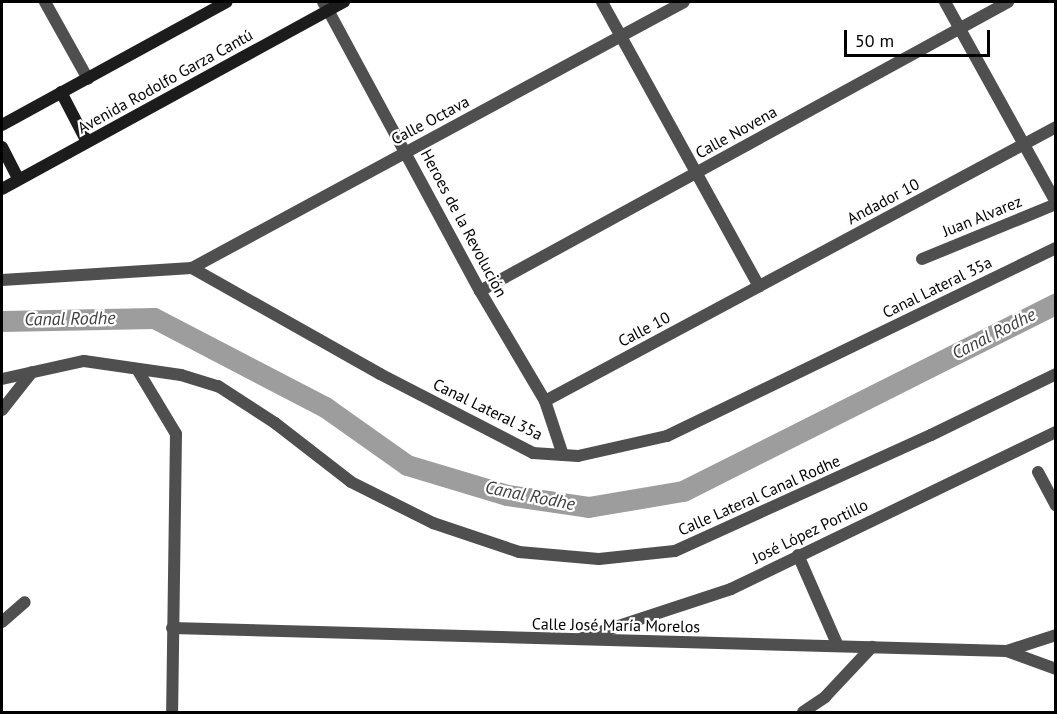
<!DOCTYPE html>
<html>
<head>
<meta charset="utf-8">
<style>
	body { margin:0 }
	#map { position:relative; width:1057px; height:714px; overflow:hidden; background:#fff; font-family:"PT Sans",sans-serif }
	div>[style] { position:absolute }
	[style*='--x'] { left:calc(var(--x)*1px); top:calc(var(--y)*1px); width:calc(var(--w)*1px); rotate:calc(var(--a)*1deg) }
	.canal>* { height:21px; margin:-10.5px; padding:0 10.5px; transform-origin:10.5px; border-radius:10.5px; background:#9d9d9d }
	.minor>* { height:12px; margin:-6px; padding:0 6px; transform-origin:6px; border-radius:6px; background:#4f4f4f }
	.tertiary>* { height:12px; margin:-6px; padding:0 6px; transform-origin:6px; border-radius:6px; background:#4f4f4f }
	.secondary>* { height:12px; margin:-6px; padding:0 6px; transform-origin:6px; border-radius:6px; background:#1c1c1c }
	span { translate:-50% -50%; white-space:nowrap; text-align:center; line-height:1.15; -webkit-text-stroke:4.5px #fff; paint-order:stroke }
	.street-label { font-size:16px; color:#000 }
	.water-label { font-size:18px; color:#3e3e3e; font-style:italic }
	.frame { position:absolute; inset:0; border:3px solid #000; pointer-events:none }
	.scale { position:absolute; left:844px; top:30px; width:146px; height:27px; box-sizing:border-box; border:3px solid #000; border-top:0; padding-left:8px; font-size:18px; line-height:21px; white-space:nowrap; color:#000; -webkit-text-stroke:4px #fff; paint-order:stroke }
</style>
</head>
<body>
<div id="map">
	<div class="canal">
		<div style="--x:2;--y:321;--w:152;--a:-1.1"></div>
		<div style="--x:154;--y:318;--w:193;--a:27.5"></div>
		<div style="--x:325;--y:407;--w:100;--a:35.3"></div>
		<div style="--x:407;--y:465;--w:104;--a:16.7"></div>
		<div style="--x:507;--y:495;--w:82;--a:8.4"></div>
		<div style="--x:588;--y:507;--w:96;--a:-9.6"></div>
		<div style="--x:683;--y:491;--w:418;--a:-26.7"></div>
	</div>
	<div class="minor">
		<div style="--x:45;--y:2;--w:88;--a:60.8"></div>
		<div style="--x:602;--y:2;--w:325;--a:61.1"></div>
		<div style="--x:945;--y:2;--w:229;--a:61"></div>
		<div style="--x:328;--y:10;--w:319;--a:61.6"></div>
		<div style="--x:480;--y:291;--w:128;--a:59.4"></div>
		<div style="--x:545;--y:401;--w:57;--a:71.6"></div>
		<div style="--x:922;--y:259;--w:145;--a:-22.3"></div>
		<div style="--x:192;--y:268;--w:559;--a:-28.4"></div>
		<div style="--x:2;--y:280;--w:190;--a:-3.6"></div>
		<div style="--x:192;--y:268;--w:216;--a:29.4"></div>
		<div style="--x:380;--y:374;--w:172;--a:27.3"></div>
		<div style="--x:533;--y:453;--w:45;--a:3.8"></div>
		<div style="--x:578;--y:456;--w:91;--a:-12.7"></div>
		<div style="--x:667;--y:436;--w:432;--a:-25.8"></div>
		<div style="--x:480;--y:291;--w:602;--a:-28.69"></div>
		<div style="--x:137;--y:369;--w:76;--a:59"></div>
		<div style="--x:176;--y:434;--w:278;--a:90.8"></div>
		<div style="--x:2;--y:379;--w:84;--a:-12.4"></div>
		<div style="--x:84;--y:361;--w:98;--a:8.2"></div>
		<div style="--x:181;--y:375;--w:39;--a:17"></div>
		<div style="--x:218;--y:386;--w:68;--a:33"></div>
		<div style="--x:275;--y:423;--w:96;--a:37.8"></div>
		<div style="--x:351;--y:482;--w:92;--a:26.6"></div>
		<div style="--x:433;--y:523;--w:91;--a:18.6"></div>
		<div style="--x:519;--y:552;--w:80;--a:5"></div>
		<div style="--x:599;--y:559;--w:76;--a:-6"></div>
		<div style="--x:675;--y:551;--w:281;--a:-24.4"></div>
		<div style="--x:931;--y:435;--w:139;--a:-26"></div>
		<div style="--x:545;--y:401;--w:580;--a:-28.2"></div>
		<div style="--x:2;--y:410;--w:48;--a:-51.7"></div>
		<div style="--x:1038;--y:472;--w:38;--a:62"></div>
		<div style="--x:798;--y:555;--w:99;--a:66.3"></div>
		<div style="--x:2;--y:622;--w:30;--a:-41"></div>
		<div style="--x:172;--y:628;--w:835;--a:1.58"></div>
		<div style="--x:1007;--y:651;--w:52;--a:20.2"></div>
		<div style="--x:582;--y:638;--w:157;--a:-18.2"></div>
		<div style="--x:731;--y:589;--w:361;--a:-25.8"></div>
		<div style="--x:1007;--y:651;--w:52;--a:-18.1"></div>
		<div style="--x:803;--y:712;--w:27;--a:-34"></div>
		<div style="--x:825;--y:697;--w:69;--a:-46.8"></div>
	</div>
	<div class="tertiary">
		<div style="--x:323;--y:2;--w:9;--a:58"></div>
	</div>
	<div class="secondary">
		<div style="--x:61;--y:92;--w:56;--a:62.5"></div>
		<div style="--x:2;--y:125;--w:256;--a:-28.7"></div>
		<div style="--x:2;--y:147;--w:36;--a:63"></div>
		<div style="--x:2;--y:189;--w:390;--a:-28.7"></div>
	</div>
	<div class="street-label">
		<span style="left:165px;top:81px;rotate:-29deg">Avenida Rodolfo Garza Cantú</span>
		<span style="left:430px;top:120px;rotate:-28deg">Calle Octava</span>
		<span style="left:736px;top:132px;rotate:-29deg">Calle Novena</span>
		<span style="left:883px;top:201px;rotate:-28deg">Andador 10</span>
		<span style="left:982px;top:216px;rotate:-22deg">Juan Alvarez</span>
		<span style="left:464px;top:223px;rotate:62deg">Heroes de la Revolución</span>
		<span style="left:937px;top:287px;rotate:-26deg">Canal Lateral 35a</span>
		<span style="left:644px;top:329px;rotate:-28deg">Calle 10</span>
		<span style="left:488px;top:409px;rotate:26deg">Canal Lateral 35a</span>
		<span style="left:759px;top:495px;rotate:-24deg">Calle Lateral Canal Rodhe</span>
		<span style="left:810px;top:531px;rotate:-26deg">José López Portillo</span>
		<span style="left:616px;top:625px;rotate:1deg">Calle José María Morelos</span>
	</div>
	<div class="water-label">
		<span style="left:70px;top:319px;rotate:-1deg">Canal Rodhe</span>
		<span style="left:994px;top:334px;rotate:-27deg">Canal Rodhe</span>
		<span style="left:530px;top:496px;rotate:11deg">Canal Rodhe</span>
	</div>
	<div class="frame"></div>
	<div class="scale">50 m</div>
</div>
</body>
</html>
